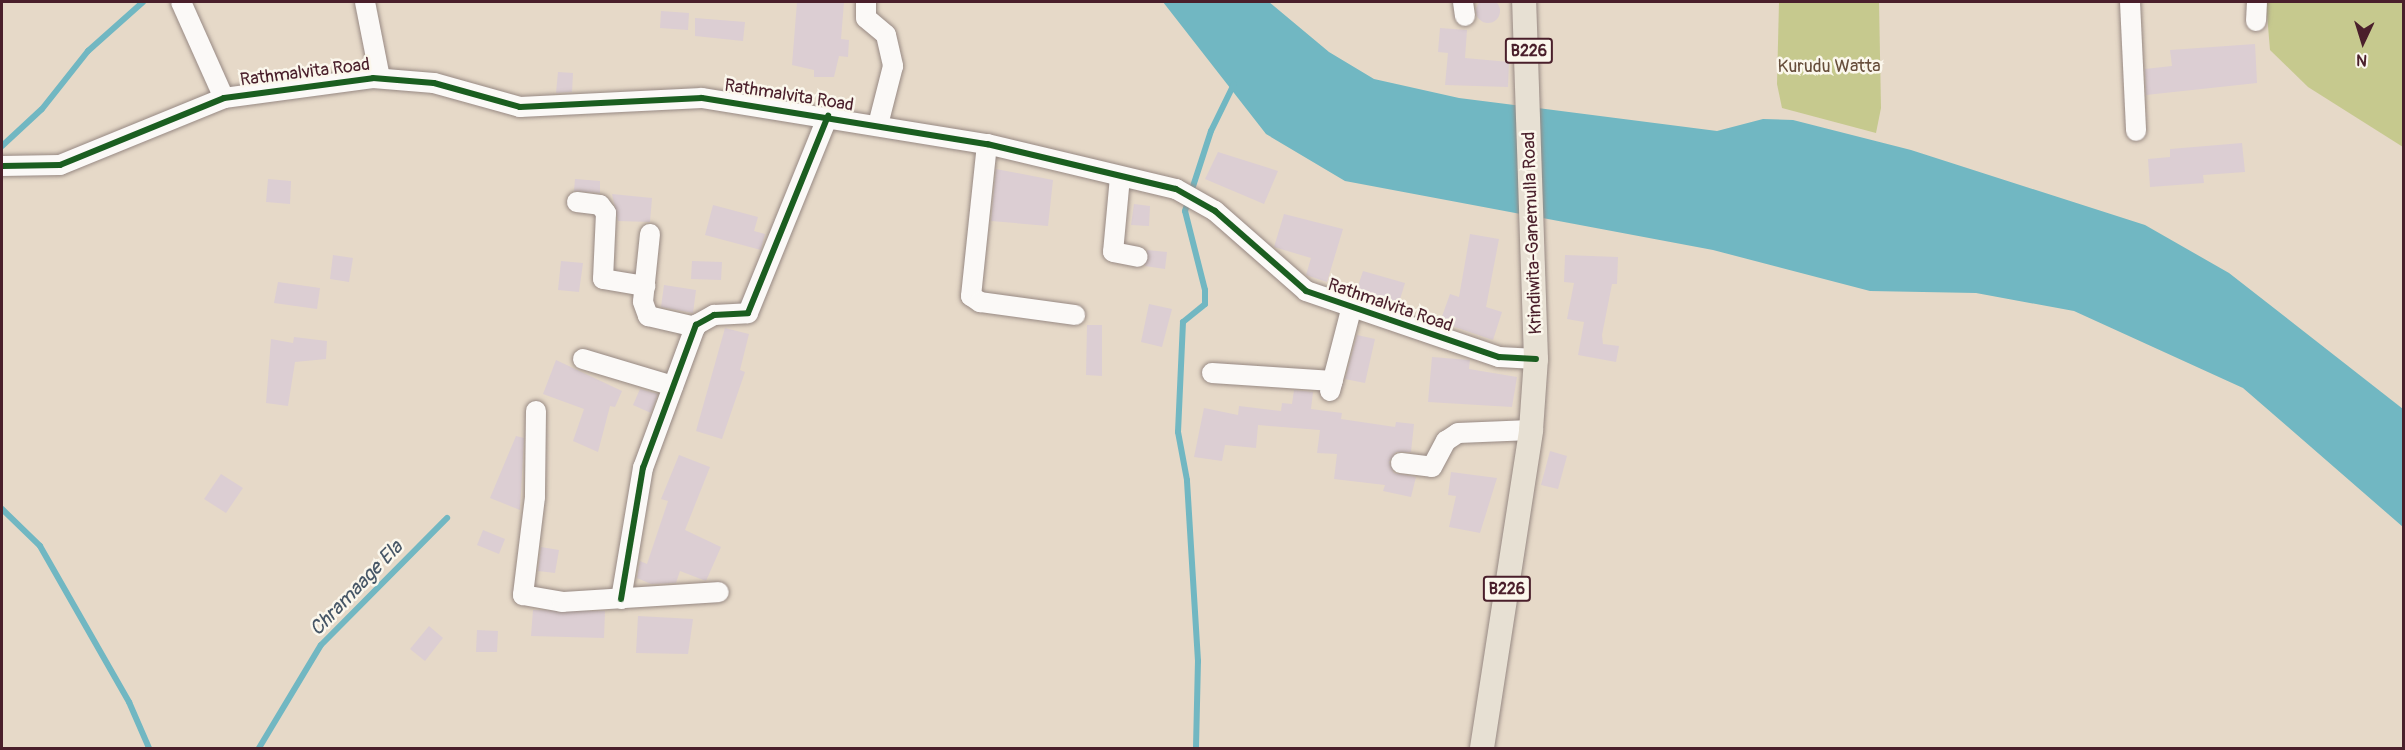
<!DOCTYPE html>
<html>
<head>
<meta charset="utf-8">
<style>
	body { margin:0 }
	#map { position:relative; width:2405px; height:750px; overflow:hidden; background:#e6d9c8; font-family:Pangolin,sans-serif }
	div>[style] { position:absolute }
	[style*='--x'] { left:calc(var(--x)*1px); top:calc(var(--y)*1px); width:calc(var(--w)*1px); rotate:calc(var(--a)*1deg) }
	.green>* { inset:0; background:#c6c98e }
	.water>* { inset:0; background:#71b7c2 }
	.stream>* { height:6px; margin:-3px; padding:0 3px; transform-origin:3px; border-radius:3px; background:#71b7c2 }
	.building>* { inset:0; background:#dcced3 }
	.round { border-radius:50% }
	.roads { filter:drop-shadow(0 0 2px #978983) drop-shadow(0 0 2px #978983) }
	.minor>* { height:20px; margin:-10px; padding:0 10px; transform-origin:10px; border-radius:10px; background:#fbf9f7 }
	.major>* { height:24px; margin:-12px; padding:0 12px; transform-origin:12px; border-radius:12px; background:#e7e0d3 }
	.cycleway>* { height:6px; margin:-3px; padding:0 3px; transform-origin:3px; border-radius:3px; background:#1b5e20 }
	span { translate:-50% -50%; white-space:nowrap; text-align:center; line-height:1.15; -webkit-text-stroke:5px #fbf7ec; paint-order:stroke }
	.shield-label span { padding:2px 4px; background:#fbf7ec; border:2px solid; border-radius:4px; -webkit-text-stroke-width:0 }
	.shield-label { font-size:16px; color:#4a1f2b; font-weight:700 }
	.park-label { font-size:18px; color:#674e3b }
	.street-label { font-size:18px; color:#4a1f2b }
	.water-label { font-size:20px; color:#465666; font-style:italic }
	.frame { position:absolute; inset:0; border:3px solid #4a1f2b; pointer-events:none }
	.north { position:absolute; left:2333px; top:12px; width:60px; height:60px; -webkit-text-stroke:4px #fbf7ec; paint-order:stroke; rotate:184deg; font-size:16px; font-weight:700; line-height:24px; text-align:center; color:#4a1f2b }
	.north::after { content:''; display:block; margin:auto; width:21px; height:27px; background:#4a1f2b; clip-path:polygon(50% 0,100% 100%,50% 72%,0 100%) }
</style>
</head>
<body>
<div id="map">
	<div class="green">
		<div style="clip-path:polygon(1779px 2px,1879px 2px,1881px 108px,1876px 133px,1782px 108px,1777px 84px)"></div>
		<div style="clip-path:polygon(2266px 2px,2403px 2px,2403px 147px,2308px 87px,2270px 50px)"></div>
	</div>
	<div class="water">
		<div style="clip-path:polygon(1163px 2px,1269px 2px,1329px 52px,1374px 79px,1459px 98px,1717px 131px,1763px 119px,1793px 120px,1911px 150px,2145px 225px,2229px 273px,2403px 409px,2403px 527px,2243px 388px,2074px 311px,1976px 293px,1870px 291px,1713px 250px,1345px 181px,1266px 134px)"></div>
	</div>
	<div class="stream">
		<div style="--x:2;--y:146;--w:54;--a:-42.8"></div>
		<div style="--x:42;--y:109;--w:74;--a:-51.6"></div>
		<div style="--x:88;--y:51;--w:74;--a:-41.7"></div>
		<div style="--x:2;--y:509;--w:53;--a:44.2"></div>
		<div style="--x:40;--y:546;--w:180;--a:60.3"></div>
		<div style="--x:129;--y:702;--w:50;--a:66.5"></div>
		<div style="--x:259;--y:748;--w:120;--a:-59"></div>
		<div style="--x:321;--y:645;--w:179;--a:-45.2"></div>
		<div style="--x:1196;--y:748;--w:87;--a:-88.7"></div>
		<div style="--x:1198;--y:661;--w:181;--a:-93.5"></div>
		<div style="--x:1187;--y:480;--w:49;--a:-100.6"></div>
		<div style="--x:1178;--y:432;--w:110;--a:-87.4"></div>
		<div style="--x:1183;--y:322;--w:28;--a:-39"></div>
		<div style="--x:1205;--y:304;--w:14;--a:-90"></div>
		<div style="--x:1205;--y:290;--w:81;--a:-104.2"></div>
		<div style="--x:1185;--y:211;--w:84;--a:-72"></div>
		<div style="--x:1211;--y:131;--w:52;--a:-63.9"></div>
	</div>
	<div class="building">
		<div class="round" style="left:1476px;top:-1px;width:24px;height:24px"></div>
		<div style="clip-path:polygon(797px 2px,844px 2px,841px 39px,849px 40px,848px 57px,839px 56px,834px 77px,814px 77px,814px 70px,792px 65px)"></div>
		<div style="clip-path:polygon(661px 11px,689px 13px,688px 30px,660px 28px)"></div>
		<div style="clip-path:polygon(695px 18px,745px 22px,743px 41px,695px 36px)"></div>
		<div style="clip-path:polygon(1440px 28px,1467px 30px,1465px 58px,1509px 62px,1508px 87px,1445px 85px,1448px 53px,1438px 52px)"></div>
		<div style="clip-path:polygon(2255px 44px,2257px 83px,2146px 95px,2145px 69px,2172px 66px,2170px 50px)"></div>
		<div style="clip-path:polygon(558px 72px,573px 73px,572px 92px,556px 93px)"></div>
		<div style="clip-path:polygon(2242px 143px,2245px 172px,2203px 175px,2204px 183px,2150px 187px,2148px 159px,2170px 157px,2170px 149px)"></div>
		<div style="clip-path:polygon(1218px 152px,1278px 171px,1264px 204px,1205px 179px)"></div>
		<div style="clip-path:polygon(996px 169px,1053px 180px,1048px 226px,991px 221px)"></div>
		<div style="clip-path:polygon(268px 179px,291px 181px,290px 204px,266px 202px)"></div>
		<div style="clip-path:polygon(575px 179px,600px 181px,600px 193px,574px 191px)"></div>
		<div style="clip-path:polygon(612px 194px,652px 198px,650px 222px,618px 221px)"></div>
		<div style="clip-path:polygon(1134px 204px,1150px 206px,1149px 226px,1131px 225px)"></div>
		<div style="clip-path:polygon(713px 205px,758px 217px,754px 231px,765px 234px,761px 250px,705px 235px)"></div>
		<div style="clip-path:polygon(1284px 214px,1343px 229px,1327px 282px,1306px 275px,1311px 258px,1274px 247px)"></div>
		<div style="clip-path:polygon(1470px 234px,1499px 239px,1486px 307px,1502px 312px,1493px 340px,1440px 322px,1450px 294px,1459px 297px)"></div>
		<div style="clip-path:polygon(1147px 250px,1167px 252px,1165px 269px,1145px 266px)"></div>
		<div style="clip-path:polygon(333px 255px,353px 258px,349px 282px,330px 279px)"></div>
		<div style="clip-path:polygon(1565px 255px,1618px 257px,1617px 284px,1612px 284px,1602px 335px,1603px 344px,1619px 346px,1616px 362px,1578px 355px,1584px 322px,1567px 319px,1574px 283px,1564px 282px)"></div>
		<div style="clip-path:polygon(561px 261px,583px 263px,579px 292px,558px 290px)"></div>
		<div style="clip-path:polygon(692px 261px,722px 262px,721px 280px,691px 279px)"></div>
		<div style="clip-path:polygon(1363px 271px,1405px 283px,1397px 309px,1355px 295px)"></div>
		<div style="clip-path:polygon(278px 282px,320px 288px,317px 309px,274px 303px)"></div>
		<div style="clip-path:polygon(664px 285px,696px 290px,693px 313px,661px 307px)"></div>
		<div style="clip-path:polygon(1149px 304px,1172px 309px,1162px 347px,1141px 342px)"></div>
		<div style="clip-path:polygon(1087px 325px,1102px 325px,1102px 376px,1086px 375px)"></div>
		<div style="clip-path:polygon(725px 328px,749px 334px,740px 370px,745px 372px,722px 439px,696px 431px)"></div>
		<div style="clip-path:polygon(1357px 335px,1375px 339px,1365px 383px,1345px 379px)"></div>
		<div style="clip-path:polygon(294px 337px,327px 341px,326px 359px,295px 362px,288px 406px,266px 403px,271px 339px,293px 343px)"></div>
		<div style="clip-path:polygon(1432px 357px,1470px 360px,1469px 369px,1517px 377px,1512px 407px,1428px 402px)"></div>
		<div style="clip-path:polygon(556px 360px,622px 391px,615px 407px,610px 406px,598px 452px,573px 441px,584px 409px,543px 394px)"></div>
		<div style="clip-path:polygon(640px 389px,658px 394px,651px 413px,633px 405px)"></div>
		<div style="clip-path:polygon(1294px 390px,1313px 392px,1311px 409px,1342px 413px,1341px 419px,1395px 427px,1396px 422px,1414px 424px,1411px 452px,1396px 452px,1389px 462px,1394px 473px,1416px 477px,1411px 497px,1383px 491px,1385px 485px,1334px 479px,1337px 454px,1317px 453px,1320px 430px,1258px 425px,1256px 448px,1225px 445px,1222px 461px,1194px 457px,1204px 408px,1238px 415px,1239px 406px,1281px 411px,1282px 403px,1292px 404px)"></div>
		<div style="clip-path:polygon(516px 436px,524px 438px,520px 510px,490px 498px)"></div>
		<div style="clip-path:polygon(1550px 451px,1567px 456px,1558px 489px,1541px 485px)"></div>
		<div style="clip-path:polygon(679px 455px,710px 467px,685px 530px,721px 547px,706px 581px,680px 571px,676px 583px,651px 584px,637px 578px,640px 561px,647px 564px,668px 501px,661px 499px)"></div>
		<div style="clip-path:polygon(1451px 472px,1497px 478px,1480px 533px,1449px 527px,1456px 496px,1448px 495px)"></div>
		<div style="clip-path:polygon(221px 474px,243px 488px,226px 513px,204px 499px)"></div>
		<div style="clip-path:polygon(483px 530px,505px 539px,499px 554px,477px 545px)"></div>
		<div style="clip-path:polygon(541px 547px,559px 550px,555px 573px,538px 571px)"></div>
		<div style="clip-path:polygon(533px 610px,605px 611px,604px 638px,531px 636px)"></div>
		<div style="clip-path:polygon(638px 616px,693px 619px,688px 654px,636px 653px)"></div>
		<div style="clip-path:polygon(429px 626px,443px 638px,425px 661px,410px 649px)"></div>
		<div style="clip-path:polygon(477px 630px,498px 631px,497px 652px,476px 652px)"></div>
	</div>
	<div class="roads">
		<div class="minor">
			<div style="--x:181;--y:2;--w:105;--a:65.9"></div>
			<div style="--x:365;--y:2;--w:77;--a:78.8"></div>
			<div style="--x:866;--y:2;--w:16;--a:90"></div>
			<div style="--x:866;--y:18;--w:26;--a:40"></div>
			<div style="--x:886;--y:35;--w:32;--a:77"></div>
			<div style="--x:893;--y:66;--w:61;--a:104.3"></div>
			<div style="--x:1463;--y:2;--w:14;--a:82"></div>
			<div style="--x:2130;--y:2;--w:129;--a:87.3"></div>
			<div style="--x:2256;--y:21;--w:19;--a:-87"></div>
			<div style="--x:987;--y:144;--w:153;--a:96"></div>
			<div style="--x:971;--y:296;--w:11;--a:34"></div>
			<div style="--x:980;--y:302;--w:96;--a:7.8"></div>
			<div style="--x:2;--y:166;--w:58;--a:-1"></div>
			<div style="--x:60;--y:165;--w:177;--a:-22.2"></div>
			<div style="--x:224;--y:98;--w:150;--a:-7.6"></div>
			<div style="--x:373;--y:78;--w:61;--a:4.7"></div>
			<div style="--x:434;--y:83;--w:89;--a:15.6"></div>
			<div style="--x:520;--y:107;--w:182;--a:-2.8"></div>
			<div style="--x:702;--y:98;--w:289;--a:9.2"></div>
			<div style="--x:987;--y:144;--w:194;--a:13.4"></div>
			<div style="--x:1176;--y:189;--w:45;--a:29.4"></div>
			<div style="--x:1215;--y:211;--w:121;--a:41.3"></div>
			<div style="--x:1306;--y:291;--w:204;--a:18.9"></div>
			<div style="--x:1499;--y:357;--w:37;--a:3"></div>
			<div style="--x:1120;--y:177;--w:75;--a:95.3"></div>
			<div style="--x:1113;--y:252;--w:25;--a:11"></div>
			<div style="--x:577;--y:202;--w:23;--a:7"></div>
			<div style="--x:600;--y:205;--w:10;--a:53"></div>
			<div style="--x:606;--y:213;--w:66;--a:92.6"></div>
			<div style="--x:603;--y:279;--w:43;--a:9.5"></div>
			<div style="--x:650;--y:234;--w:68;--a:95.9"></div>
			<div style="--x:643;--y:302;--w:15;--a:70"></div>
			<div style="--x:648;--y:316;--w:49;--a:12.9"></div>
			<div style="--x:583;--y:359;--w:94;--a:16.7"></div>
			<div style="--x:1212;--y:373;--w:121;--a:3.8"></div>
			<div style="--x:1330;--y:391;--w:84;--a:-75.5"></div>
			<div style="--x:536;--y:411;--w:86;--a:90.7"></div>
			<div style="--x:535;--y:497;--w:99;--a:97"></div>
			<div style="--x:523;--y:595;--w:40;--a:10"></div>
			<div style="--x:562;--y:602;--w:157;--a:-3.6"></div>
			<div style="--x:1401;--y:463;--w:31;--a:7"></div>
			<div style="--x:1432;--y:467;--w:30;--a:-62"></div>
			<div style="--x:1446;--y:441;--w:14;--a:-34"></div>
			<div style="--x:1458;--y:433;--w:73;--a:-2.4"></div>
			<div style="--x:621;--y:599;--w:133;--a:-80.5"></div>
			<div style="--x:643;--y:468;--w:153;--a:-69.7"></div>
			<div style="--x:696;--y:325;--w:21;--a:-29"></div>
			<div style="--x:714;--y:315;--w:34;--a:-3"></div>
			<div style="--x:748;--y:313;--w:213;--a:-67.9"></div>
		</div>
		<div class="major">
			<div style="--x:1482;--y:748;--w:322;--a:-81.2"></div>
			<div style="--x:1531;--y:430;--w:71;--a:-86"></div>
			<div style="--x:1536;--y:359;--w:357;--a:-91.9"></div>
		</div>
	</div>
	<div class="cycleway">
		<div style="--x:2;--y:166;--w:58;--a:-1"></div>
		<div style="--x:60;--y:165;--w:177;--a:-22.2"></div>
		<div style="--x:224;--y:98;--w:150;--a:-7.6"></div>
		<div style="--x:373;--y:78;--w:61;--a:4.7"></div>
		<div style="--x:434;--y:83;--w:89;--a:15.6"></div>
		<div style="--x:520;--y:107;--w:182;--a:-2.8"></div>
		<div style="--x:702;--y:98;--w:289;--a:9.2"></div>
		<div style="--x:987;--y:144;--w:194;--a:13.4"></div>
		<div style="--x:1176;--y:189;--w:45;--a:29.4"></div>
		<div style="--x:1215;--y:211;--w:121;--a:41.3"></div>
		<div style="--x:1306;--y:291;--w:204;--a:18.9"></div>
		<div style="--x:1499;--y:357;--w:37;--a:3"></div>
		<div style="--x:621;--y:599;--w:133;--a:-80.5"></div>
		<div style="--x:643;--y:468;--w:153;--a:-69.7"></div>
		<div style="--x:696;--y:325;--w:21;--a:-29"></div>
		<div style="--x:714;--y:315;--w:34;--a:-3"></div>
		<div style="--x:748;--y:313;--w:213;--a:-67.9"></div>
	</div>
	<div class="shield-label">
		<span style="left:1529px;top:51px">B226</span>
		<span style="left:1507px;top:589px">B226</span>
	</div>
	<div class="park-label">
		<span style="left:1829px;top:67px">Kurudu Watta</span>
	</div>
	<div class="street-label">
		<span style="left:305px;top:73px;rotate:-7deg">Rathmalvita Road</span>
		<span style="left:789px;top:96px;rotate:9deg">Rathmalvita Road</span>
		<span style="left:1533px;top:233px;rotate:-92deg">Krindiwita-Ganemulla Road</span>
		<span style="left:1390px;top:306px;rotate:19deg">Rathmalvita Road</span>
	</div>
	<div class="water-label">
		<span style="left:356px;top:588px;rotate:-46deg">Chramaage Ela</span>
	</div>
	<div class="frame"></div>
	<div class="north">N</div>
</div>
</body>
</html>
